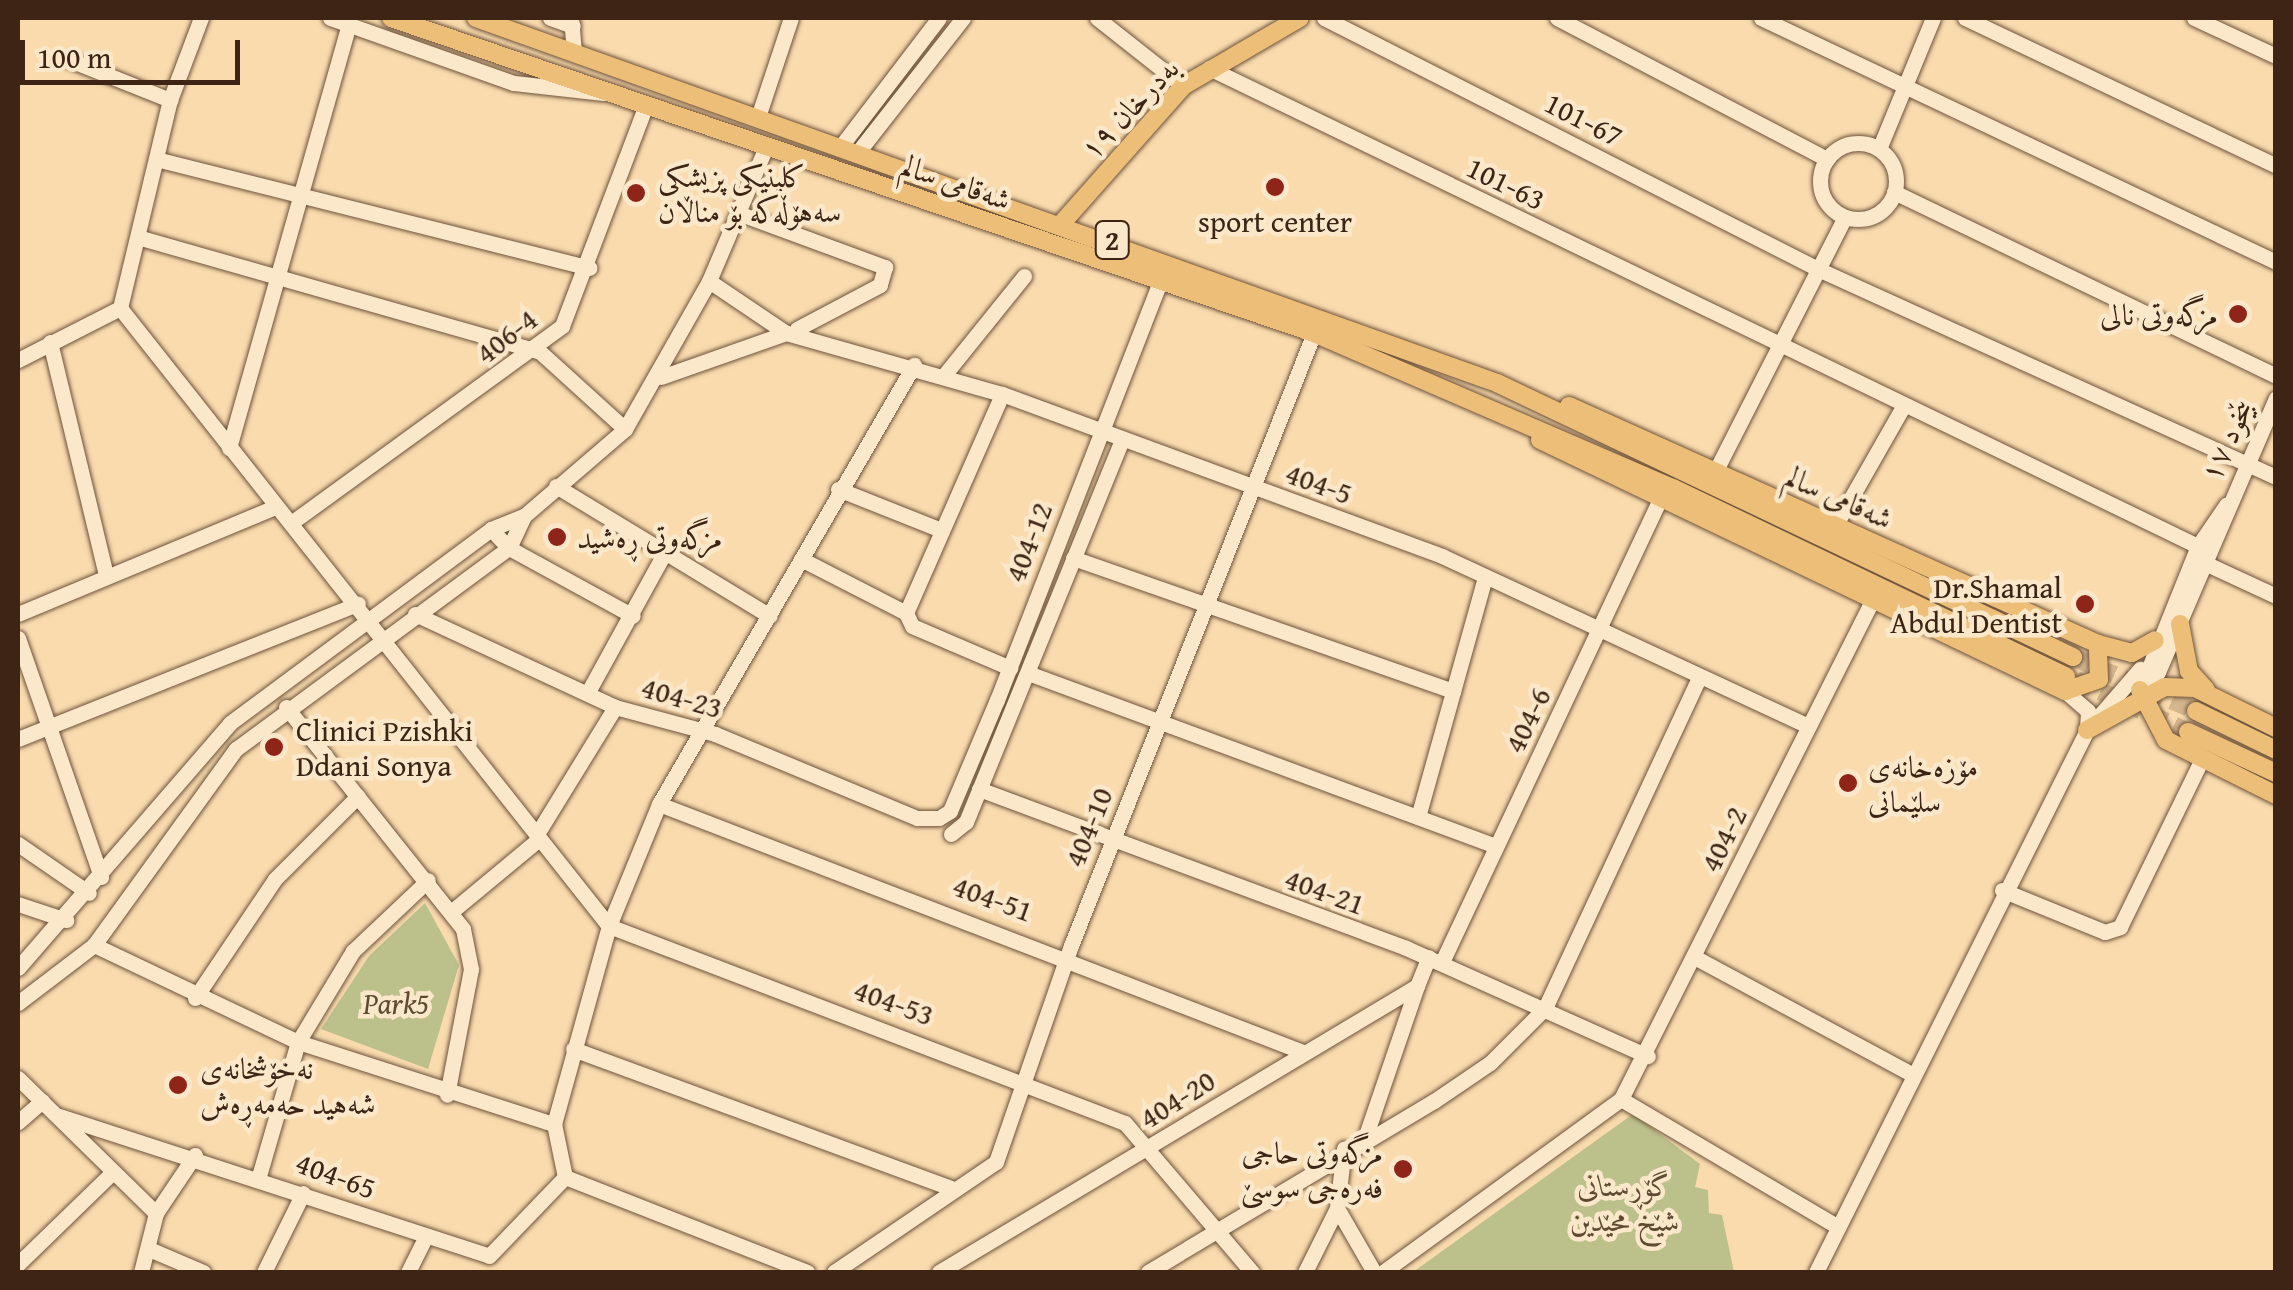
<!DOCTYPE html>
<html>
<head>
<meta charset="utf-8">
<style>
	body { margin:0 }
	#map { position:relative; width:2293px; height:1290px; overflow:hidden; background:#f9dbae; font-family:"Gentium Book Plus",Amiri,serif }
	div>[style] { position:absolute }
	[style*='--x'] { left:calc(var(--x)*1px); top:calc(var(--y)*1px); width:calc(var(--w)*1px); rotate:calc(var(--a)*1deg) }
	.green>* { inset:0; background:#bcc08b }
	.major-tunnel>* { height:18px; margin-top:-9px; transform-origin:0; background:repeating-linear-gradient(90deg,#d4b68f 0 18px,transparent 0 27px) }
	.roads { filter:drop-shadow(0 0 2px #6d523b) drop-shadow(0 0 2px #6d523b) }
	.minor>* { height:15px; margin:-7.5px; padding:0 7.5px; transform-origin:7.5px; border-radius:7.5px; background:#fbe8ca }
	.minor>.ring { margin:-7.5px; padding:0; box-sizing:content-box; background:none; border:15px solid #fbe8ca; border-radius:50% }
	.major>* { height:18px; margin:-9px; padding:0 9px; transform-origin:9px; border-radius:9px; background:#ecbe77 }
	.dots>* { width:28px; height:28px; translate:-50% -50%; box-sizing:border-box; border:5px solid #fbe8ca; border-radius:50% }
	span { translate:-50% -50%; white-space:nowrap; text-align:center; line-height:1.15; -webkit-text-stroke:9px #fbe8ca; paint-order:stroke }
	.shield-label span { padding:2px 8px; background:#fbe8ca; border:2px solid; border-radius:8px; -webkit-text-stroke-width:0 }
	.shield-label { font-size:28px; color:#3e2415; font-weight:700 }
	.street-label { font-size:30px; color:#3e2415 }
	.poi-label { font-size:30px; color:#3e2415 }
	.left { translate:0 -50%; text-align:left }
	.right { translate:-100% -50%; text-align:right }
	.park-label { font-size:30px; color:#5e4b32; font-style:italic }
	.frame { position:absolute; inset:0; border:20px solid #3e2415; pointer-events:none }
	.scale { position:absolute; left:20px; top:40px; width:220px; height:45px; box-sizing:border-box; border:5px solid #3e2415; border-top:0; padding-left:12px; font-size:30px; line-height:35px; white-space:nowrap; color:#3e2415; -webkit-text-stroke:8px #fbe8ca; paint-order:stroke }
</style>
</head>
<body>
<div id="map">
	<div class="green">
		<div style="clip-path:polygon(425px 903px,459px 965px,428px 1069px,321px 1029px,369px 956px)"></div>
		<div style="clip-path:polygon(1633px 1114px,1700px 1164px,1695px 1187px,1708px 1190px,1709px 1213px,1722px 1215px,1734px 1272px,1413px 1272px)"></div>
	</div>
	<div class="major-tunnel">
		<div style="--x:2073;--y:657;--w:134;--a:23.7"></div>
		<div style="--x:2076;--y:680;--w:123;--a:24.9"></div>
	</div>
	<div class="roads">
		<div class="minor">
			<div style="--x:330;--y:18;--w:195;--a:19.5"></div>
			<div style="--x:514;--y:83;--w:90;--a:6.4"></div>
			<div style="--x:550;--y:18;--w:24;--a:19"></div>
			<div style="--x:571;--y:18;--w:33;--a:85"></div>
			<div style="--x:1097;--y:18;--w:110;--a:38.3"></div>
			<div style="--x:1324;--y:18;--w:556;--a:26.93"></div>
			<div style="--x:1820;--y:270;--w:501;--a:24.42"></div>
			<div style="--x:1557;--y:18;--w:305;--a:27.6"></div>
			<div style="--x:1761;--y:18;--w:570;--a:25.35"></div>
			<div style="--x:1965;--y:18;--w:344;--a:25.4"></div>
			<div style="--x:2194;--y:18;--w:90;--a:24.9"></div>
			<div style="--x:70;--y:60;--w:108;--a:21.8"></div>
			<div style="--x:1209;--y:68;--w:1098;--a:25.8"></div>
			<div style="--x:758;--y:117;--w:104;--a:-71.6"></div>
			<div class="ring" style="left:1820px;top:143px;width:61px;height:61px"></div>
			<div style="--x:841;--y:146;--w:161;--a:-52.6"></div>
			<div style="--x:1879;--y:149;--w:142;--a:-67.6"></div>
			<div style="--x:858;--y:152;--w:170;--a:-51.9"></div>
			<div style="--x:156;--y:159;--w:447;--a:14.1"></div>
			<div style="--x:1894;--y:192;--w:424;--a:25.7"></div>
			<div style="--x:738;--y:213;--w:157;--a:20.2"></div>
			<div style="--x:885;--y:267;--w:19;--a:106"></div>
			<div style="--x:880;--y:285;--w:94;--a:152.1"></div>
			<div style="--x:141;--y:238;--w:414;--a:15.9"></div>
			<div style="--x:539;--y:351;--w:116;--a:42.2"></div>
			<div style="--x:709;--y:281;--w:93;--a:34"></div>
			<div style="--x:786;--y:333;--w:224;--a:15.8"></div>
			<div style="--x:1002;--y:394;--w:469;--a:20.2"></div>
			<div style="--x:1442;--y:556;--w:404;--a:24.9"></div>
			<div style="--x:120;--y:308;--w:788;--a:51.65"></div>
			<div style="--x:120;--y:308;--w:214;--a:-76.5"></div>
			<div style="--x:170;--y:100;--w:88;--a:-69.3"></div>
			<div style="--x:50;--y:342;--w:241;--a:76.5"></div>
			<div style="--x:18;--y:360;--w:114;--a:-27"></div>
			<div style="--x:945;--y:374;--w:126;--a:-51.1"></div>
			<div style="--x:661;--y:377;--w:133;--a:-19.4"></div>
			<div style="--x:229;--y:448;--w:440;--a:-74.2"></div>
			<div style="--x:1715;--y:472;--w:286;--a:-63"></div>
			<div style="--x:556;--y:486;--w:250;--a:31.3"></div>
			<div style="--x:838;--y:489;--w:111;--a:21.7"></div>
			<div style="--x:291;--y:523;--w:335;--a:-36"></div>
			<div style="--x:562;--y:326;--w:234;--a:-69.2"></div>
			<div style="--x:1835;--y:526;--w:137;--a:-60.3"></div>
			<div style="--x:491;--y:529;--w:26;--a:47"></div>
			<div style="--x:509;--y:548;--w:141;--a:28.7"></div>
			<div style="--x:1073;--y:558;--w:403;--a:19.3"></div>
			<div style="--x:801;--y:559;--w:118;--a:27.2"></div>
			<div style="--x:906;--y:613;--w:14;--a:65"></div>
			<div style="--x:912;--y:626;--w:107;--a:23.2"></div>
			<div style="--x:2207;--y:564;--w:76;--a:24.9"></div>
			<div style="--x:906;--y:613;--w:239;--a:-66.3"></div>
			<div style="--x:18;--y:614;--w:278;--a:-22.6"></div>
			<div style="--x:415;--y:614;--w:221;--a:24.9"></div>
			<div style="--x:615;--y:707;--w:104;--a:15.1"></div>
			<div style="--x:715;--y:734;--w:219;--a:22.6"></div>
			<div style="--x:917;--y:818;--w:22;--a:0"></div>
			<div style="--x:939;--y:818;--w:13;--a:-32"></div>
			<div style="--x:950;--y:811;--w:121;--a:-67.1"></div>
			<div style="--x:997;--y:700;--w:451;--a:-68.7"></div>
			<div style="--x:18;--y:638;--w:253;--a:70.8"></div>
			<div style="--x:1028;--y:673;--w:498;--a:20.3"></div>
			<div style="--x:2140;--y:690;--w:25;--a:-45"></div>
			<div style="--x:2158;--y:672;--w:298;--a:-66.7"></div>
			<div style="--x:2140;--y:690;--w:155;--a:-68.1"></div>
			<div style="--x:2198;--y:546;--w:50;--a:-55.7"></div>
			<div style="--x:588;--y:692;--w:160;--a:-61.2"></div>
			<div style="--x:286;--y:707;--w:284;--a:51.4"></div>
			<div style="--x:463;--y:929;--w:41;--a:78.7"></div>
			<div style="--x:471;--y:969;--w:128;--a:100.8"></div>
			<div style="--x:2093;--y:723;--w:72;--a:-49"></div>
			<div style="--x:18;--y:739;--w:366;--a:-21.7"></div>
			<div style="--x:979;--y:789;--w:456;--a:20.4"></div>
			<div style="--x:1406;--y:948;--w:265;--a:24.1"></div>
			<div style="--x:659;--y:804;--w:690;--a:21.06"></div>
			<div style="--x:1418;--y:817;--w:249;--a:-74.4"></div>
			<div style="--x:537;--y:834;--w:149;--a:-58.4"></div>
			<div style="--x:951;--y:834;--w:19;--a:-39"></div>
			<div style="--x:966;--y:822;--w:413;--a:-67.8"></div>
			<div style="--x:18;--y:844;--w:86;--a:34.6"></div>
			<div style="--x:2002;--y:890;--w:111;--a:22.2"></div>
			<div style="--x:2105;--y:932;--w:16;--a:-18"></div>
			<div style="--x:2120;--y:927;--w:185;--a:-64"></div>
			<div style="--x:18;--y:904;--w:51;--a:18.4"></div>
			<div style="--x:451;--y:912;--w:114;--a:-39.7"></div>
			<div style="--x:609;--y:926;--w:552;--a:20.9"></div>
			<div style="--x:1125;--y:1123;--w:196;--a:49.6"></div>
			<div style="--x:94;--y:945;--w:226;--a:25.4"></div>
			<div style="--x:298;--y:1042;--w:269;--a:17.8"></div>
			<div style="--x:1696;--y:958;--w:247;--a:28.3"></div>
			<div style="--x:1442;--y:962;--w:510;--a:-64.79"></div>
			<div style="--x:18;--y:968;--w:324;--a:-49.1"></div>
			<div style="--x:230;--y:723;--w:325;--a:-36.6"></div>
			<div style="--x:491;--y:529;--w:35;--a:-22"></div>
			<div style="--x:195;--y:998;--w:143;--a:-56.1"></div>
			<div style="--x:275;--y:879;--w:117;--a:-45"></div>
			<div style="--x:18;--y:1003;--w:96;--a:-37.3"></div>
			<div style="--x:94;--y:945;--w:242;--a:-54.1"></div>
			<div style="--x:236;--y:749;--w:339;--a:-36.4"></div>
			<div style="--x:509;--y:548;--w:35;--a:-65"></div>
			<div style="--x:524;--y:516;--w:133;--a:-40.7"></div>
			<div style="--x:625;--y:429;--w:170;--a:-60.4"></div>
			<div style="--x:709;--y:281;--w:146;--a:-67"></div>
			<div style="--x:573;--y:1049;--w:402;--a:20.2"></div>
			<div style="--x:18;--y:1078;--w:193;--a:44.4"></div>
			<div style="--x:1621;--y:1099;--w:251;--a:30.5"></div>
			<div style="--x:59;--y:1116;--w:452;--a:18"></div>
			<div style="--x:489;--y:1256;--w:110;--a:-46.1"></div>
			<div style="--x:18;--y:1122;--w:32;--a:-41"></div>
			<div style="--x:1366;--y:1135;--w:157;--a:-71.1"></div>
			<div style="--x:259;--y:1176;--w:140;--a:-73.8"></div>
			<div style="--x:298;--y:1042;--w:106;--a:-58.9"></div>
			<div style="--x:353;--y:951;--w:103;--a:-43.4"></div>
			<div style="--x:565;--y:1177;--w:54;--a:-101.7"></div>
			<div style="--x:554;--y:1124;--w:205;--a:-74.5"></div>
			<div style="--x:609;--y:926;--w:132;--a:-67.7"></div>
			<div style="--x:659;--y:804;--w:508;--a:-59.85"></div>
			<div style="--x:565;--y:1177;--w:260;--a:21.4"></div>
			<div style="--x:1337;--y:1208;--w:74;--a:60"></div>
			<div style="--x:149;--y:1249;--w:59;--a:23.1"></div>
			<div style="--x:18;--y:1264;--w:129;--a:-44.1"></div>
			<div style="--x:141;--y:1272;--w:61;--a:-75.7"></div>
			<div style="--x:156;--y:1213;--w:70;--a:-56.1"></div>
			<div style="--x:264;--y:1272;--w:88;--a:-63.7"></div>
			<div style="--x:408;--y:1272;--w:40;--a:-63.4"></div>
			<div style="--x:834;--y:1272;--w:196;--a:-34.2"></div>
			<div style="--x:996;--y:1162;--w:232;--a:-70.9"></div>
			<div style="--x:1072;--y:943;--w:656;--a:-68.36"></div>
			<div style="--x:939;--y:1272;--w:557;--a:-30.89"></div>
			<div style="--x:1417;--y:986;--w:31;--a:-68"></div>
			<div style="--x:1148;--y:1272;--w:333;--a:-30.9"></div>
			<div style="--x:1434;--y:1101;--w:68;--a:-34.2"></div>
			<div style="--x:1490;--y:1063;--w:78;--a:-45"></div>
			<div style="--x:1545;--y:1008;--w:366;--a:-65"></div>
			<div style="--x:1305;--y:1272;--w:72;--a:-63.4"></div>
			<div style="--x:1337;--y:1208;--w:60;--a:-83.3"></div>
			<div style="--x:1383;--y:1272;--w:294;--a:-36"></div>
			<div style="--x:1621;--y:1099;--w:558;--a:-63.25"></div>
			<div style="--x:1816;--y:1272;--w:606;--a:-63.43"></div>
			<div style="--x:2087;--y:730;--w:19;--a:-87"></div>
			<div style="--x:2088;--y:711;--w:30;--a:-139"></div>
		</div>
		<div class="major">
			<div style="--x:391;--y:18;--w:975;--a:18.84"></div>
			<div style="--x:1314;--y:333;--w:391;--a:23.4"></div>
			<div style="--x:1673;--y:488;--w:436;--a:25.6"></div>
			<div style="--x:476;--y:18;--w:1084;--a:19.67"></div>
			<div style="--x:1497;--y:383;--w:638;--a:25.44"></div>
			<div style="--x:1062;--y:223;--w:183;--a:-48.5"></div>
			<div style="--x:1183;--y:86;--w:135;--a:-30.2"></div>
			<div style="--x:1569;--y:406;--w:580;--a:24.22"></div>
			<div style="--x:2098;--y:644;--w:35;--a:15"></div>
			<div style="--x:2132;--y:653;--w:26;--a:-29"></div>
			<div style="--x:1540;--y:440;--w:582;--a:25.55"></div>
			<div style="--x:2065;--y:691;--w:36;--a:-19"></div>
			<div style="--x:2099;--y:679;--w:35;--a:-92"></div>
			<div style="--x:2180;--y:624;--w:48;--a:79.2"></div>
			<div style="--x:2189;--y:671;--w:25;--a:48"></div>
			<div style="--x:2140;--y:690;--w:56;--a:62.5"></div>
			<div style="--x:2166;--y:740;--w:123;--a:26.6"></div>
			<div style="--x:2196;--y:711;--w:89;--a:26"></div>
			<div style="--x:2087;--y:730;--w:89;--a:-28.9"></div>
			<div style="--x:2165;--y:687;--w:30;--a:2"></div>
			<div style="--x:2195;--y:688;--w:90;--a:26.3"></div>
			<div style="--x:2188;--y:732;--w:97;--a:25"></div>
		</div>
	</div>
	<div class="dots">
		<div style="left:1275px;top:187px;background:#8f2418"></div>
		<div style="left:636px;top:193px;background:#8f2418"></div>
		<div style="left:2238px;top:314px;background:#8f2418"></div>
		<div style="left:557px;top:537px;background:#8f2418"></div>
		<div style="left:2085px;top:604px;background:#8f2418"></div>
		<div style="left:274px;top:747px;background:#8f2418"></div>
		<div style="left:1848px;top:783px;background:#8f2418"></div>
		<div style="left:178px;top:1085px;background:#8f2418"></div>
		<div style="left:1403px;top:1169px;background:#8f2418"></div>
	</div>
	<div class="shield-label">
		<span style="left:1112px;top:240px">2</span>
	</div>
	<div class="street-label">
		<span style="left:1129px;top:108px;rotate:-46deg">بەدرخان ١٩</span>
		<span style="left:1584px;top:119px;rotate:27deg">101-67</span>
		<span style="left:956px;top:182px;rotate:19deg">شەقامی سالم</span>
		<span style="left:1506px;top:183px;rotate:26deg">101-63</span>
		<span style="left:506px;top:336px;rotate:-38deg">406-4</span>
		<span style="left:2226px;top:440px;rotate:-65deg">بێخود ١٧</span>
		<span style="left:1319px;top:483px;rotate:20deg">404-5</span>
		<span style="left:1839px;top:497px;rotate:24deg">شەقامی سالم</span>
		<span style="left:1028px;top:542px;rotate:-69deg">404-12</span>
		<span style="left:682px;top:697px;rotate:16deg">404-23</span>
		<span style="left:1527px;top:720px;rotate:-64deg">404-6</span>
		<span style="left:1088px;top:827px;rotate:-68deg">404-10</span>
		<span style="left:1723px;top:839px;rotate:-64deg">404-2</span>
		<span style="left:1325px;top:891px;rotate:20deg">404-21</span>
		<span style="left:993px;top:898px;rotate:20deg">404-51</span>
		<span style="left:894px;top:1002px;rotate:20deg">404-53</span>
		<span style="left:1177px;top:1099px;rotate:-32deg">404-20</span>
		<span style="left:336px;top:1175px;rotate:20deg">404-65</span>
	</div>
	<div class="poi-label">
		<span class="left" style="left:658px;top:193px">کلینیکی پزیشکی<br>سەهۆڵەکە بۆ مناڵان</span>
		<span style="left:1275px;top:221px">sport center</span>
		<span class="right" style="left:2218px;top:314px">مزگەوتی نالی</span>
		<span class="left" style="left:577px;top:537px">مزگەوتی ڕەشید</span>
		<span class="right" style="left:2062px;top:604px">Dr.Shamal<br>Abdul Dentist</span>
		<span class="left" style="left:296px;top:747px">Clinici Pzishki<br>Ddani Sonya</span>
		<span class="left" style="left:1868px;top:783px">مۆزەخانەی<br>سلێمانی</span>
		<span class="left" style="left:200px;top:1085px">نەخۆشخانەی<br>شەهید حەمەڕەش</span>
		<span class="right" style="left:1383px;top:1169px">مزگەوتی حاجی<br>فەرەجی سوسێ</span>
	</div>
	<div class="park-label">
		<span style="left:396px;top:1003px">Park5</span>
		<span style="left:1625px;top:1202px">گۆڕستانی<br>شێخ محێدین</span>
	</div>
	<div class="frame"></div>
	<div class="scale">100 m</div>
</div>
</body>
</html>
